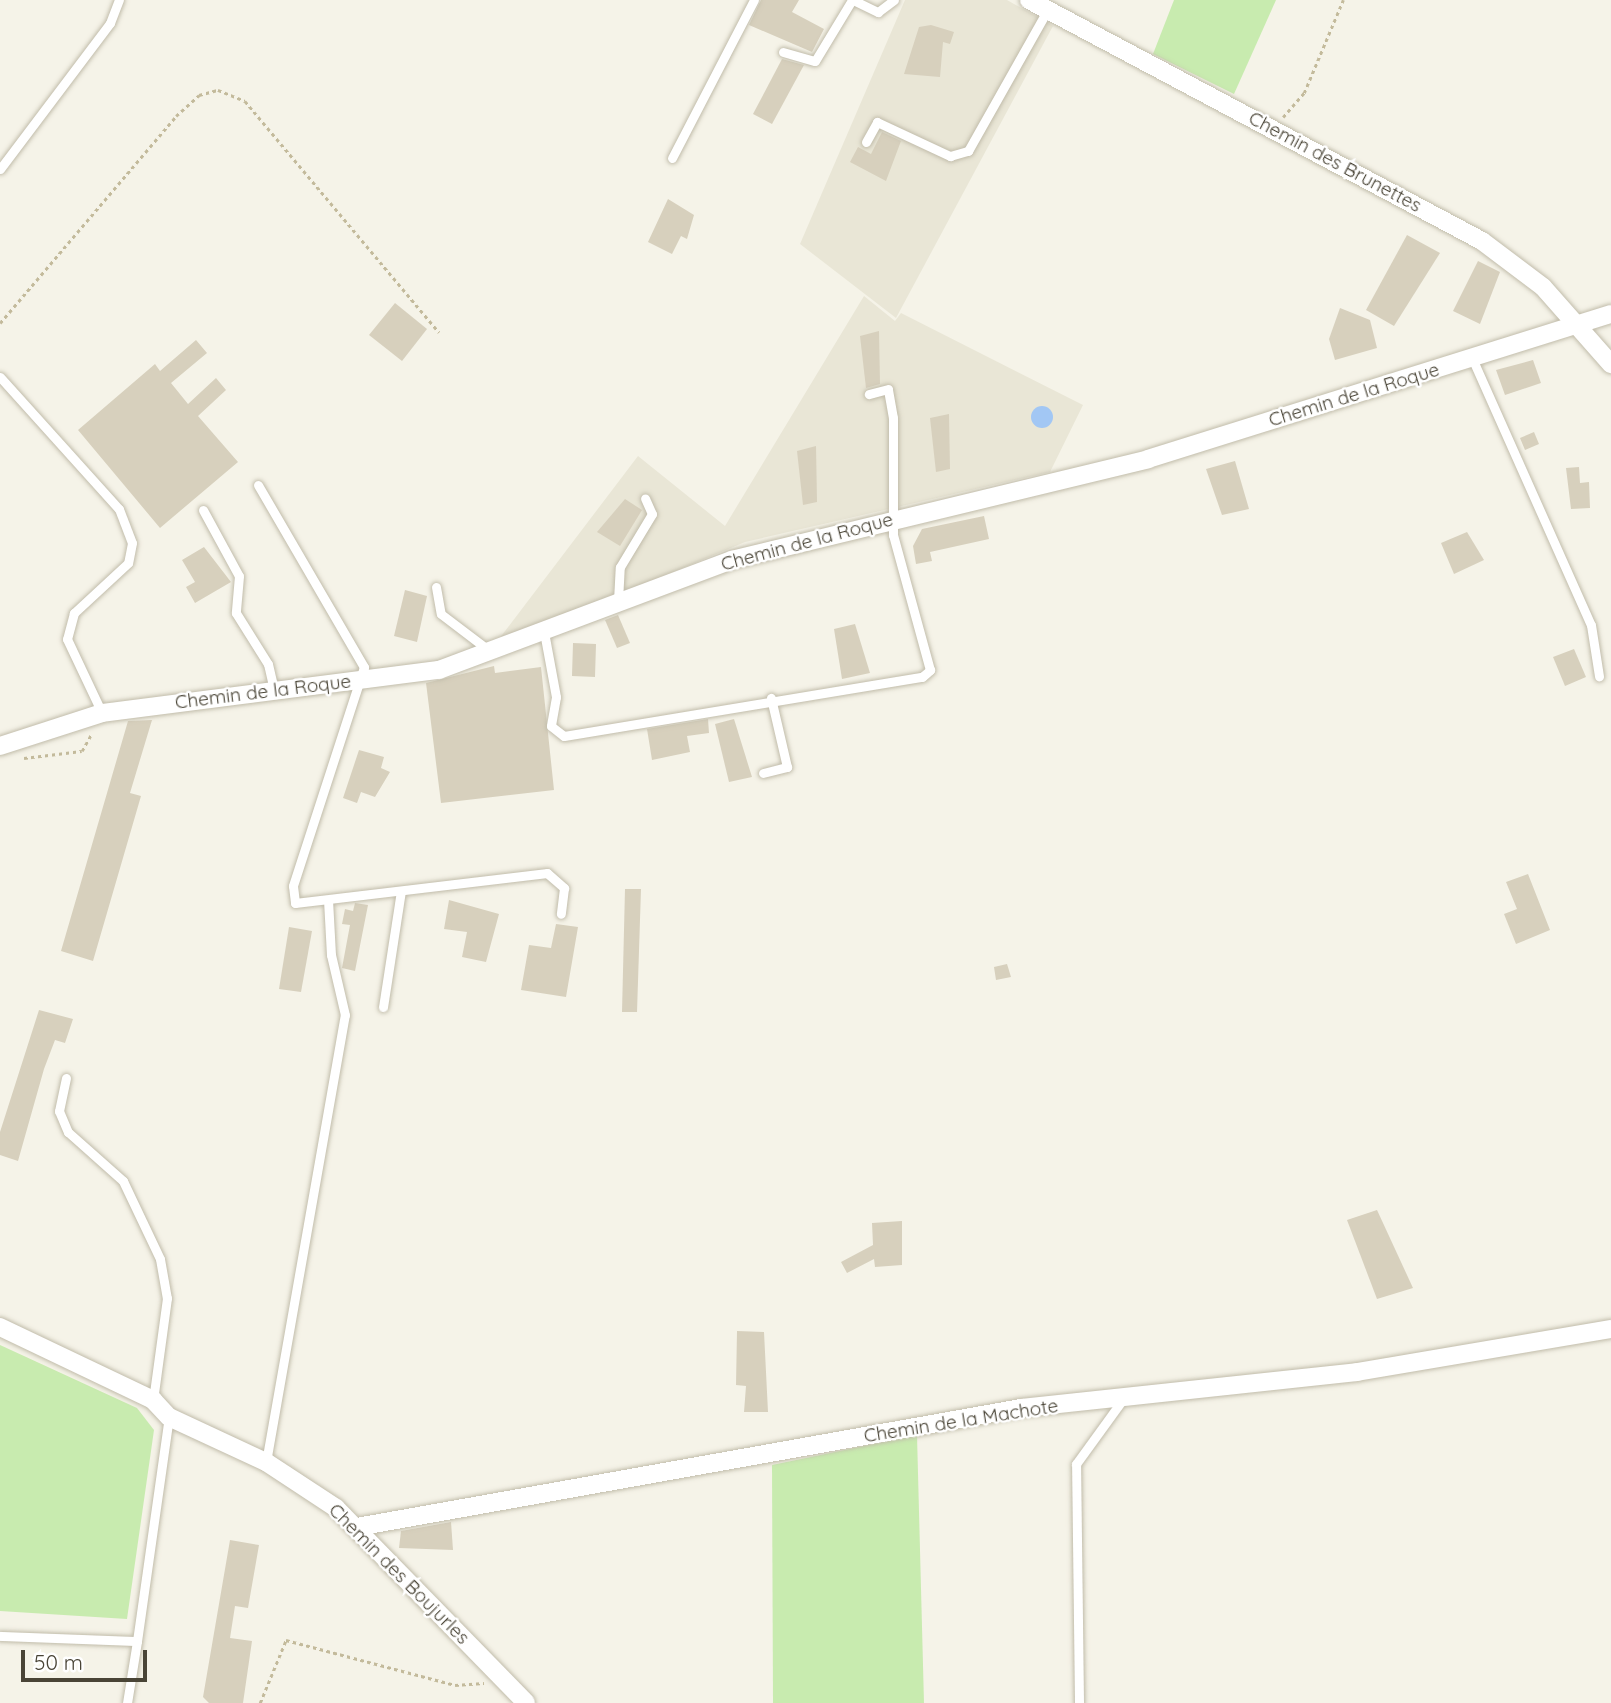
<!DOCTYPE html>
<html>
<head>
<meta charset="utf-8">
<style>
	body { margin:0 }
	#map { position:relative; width:1611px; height:1703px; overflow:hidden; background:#f5f3e8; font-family:Quicksand,sans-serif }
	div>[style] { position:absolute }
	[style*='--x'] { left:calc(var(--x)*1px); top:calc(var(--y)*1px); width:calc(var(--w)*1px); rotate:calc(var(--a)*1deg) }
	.residential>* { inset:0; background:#e9e6d6 }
	.green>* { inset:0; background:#c8ebaf }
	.water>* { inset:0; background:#a2c7f4 }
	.round { border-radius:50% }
	.building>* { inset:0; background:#d7d0bd }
	.path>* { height:2.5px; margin-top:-1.25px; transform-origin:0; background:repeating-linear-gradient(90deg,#c3ba9b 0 3.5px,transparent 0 7px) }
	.roads { filter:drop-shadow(0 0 2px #c1bcaa) drop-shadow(0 0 2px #c1bcaa) }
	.service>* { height:9px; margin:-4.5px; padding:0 4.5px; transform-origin:4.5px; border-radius:4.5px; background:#fff }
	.minor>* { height:18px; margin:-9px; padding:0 9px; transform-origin:9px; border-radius:9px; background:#fff }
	span { translate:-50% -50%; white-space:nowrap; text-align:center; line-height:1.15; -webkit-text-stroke:5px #fff; paint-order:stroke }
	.street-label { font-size:19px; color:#494436 }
	.scale { position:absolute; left:21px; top:1650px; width:126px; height:32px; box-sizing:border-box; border:4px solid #494436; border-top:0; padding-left:9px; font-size:21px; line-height:24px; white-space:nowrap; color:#494436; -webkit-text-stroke:5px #fff; paint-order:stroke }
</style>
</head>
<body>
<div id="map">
	<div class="residential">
		<div style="clip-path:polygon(905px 0,1007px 0,1053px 26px,896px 318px,800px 244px)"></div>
		<div style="clip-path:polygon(864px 296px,895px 321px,901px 313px,1083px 405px,1050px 472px,745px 542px,493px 647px,638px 456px,725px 526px)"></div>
	</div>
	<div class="green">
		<div style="clip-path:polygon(1174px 0,1276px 0,1234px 94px,1153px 54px)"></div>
		<div style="clip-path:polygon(0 1345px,137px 1408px,154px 1430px,127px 1619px,0 1611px)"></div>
		<div style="clip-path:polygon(917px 1435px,924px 1703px,773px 1703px,772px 1465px)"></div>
	</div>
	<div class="water">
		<div class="round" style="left:1031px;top:406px;width:22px;height:22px"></div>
	</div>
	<div class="building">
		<div style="clip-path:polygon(761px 0,799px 0,792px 12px,824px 29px,812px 52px,749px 25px)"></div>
		<div style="clip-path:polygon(931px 25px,954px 32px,950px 44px,943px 42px,940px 77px,904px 74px,919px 27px)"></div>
		<div style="clip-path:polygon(782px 59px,804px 65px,772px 124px,753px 114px)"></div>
		<div style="clip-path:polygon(882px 132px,901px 141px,886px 181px,850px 162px,858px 147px,871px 154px)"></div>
		<div style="clip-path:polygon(668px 199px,694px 215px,687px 239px,681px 236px,672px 254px,648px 242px)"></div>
		<div style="clip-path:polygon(1407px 235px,1440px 253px,1394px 326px,1366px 310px)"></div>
		<div style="clip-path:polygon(1478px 261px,1500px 272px,1480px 324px,1453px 311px)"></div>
		<div style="clip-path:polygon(395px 303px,427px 329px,402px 361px,369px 335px)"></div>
		<div style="clip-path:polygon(1340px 308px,1370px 320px,1377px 348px,1335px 360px,1329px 339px)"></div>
		<div style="clip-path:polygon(879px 331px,880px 384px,866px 388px,860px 336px)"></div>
		<div style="clip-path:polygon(196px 340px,207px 353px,171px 383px,188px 404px,216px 378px,226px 390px,198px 416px,238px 462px,160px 528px,78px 430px,155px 364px,160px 371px)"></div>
		<div style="clip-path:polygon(1533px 360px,1541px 383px,1505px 395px,1496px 370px)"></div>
		<div style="clip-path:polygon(949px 414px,950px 469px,936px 472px,930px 418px)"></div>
		<div style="clip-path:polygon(1534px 432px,1539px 444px,1525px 450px,1520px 438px)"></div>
		<div style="clip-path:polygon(816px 446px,817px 502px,803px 505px,797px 451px)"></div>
		<div style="clip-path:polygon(1235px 461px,1249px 509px,1222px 515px,1206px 469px)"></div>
		<div style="clip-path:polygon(1579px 467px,1580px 483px,1589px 482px,1590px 508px,1571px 509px,1566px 468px)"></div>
		<div style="clip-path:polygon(625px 499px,642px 510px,620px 546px,597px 532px)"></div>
		<div style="clip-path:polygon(984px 516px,989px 539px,930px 552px,932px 561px,916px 564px,913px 546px,922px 529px)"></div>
		<div style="clip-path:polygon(1467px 532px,1484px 560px,1454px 574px,1441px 543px)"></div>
		<div style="clip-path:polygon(204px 547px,231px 582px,195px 603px,186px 587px,195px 582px,182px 560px)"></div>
		<div style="clip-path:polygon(405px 590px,427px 596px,417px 642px,394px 636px)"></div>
		<div style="clip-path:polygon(618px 615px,630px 643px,617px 648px,605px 620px)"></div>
		<div style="clip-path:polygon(855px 624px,870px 673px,842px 679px,834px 629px)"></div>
		<div style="clip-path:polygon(573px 643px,596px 644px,595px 677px,572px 676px)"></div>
		<div style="clip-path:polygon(1574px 649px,1586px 677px,1565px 686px,1553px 657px)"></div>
		<div style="clip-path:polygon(494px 666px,495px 673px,541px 667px,554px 790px,441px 803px,426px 683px)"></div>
		<div style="clip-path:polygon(708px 719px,709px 733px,687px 736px,690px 752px,652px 760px,647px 729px)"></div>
		<div style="clip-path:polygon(734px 719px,752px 777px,729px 782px,715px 724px)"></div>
		<div style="clip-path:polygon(152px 720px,130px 793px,141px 796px,93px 961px,61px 951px,128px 721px)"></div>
		<div style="clip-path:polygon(359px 750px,384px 757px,381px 768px,390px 772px,375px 797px,361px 792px,357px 803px,343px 798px)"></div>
		<div style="clip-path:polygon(1528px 874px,1550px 930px,1516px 944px,1504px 914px,1517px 909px,1506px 882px)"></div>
		<div style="clip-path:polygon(625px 889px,641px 889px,637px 1012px,622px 1012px)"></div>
		<div style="clip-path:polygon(449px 900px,499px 914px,486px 962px,462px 957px,467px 932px,444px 929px)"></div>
		<div style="clip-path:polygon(355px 903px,368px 905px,355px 971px,342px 968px,350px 925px,342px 924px,345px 909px,353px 911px)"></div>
		<div style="clip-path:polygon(556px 924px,578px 927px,566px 997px,521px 990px,529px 945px,551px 948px)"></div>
		<div style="clip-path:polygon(289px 927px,312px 931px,301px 992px,279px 989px)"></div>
		<div style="clip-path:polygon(1007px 964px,1011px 977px,996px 980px,994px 967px)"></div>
		<div style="clip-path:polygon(39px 1010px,73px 1019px,65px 1043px,55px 1040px,44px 1069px,18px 1161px,0 1155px,0 1132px)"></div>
		<div style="clip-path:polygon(1377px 1210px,1413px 1288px,1377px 1299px,1347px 1220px)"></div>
		<div style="clip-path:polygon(902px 1221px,902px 1265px,875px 1267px,874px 1259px,847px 1273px,841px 1262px,873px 1245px,872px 1223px)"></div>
		<div style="clip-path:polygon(737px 1331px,764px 1332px,768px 1412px,744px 1412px,746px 1386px,736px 1385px)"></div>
		<div style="clip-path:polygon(451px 1522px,453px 1550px,399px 1548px,401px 1531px)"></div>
		<div style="clip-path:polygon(230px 1540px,259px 1545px,248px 1608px,235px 1606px,230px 1638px,252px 1641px,243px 1703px,209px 1703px,203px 1697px)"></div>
	</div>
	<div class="path">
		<div style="--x:1283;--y:117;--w:32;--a:-49"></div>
		<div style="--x:1304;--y:93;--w:101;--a:-67.2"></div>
		<div style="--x:0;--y:323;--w:272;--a:-49.6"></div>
		<div style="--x:176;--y:116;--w:31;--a:-42"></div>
		<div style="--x:199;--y:95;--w:20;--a:-15"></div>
		<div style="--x:218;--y:90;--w:29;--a:22"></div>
		<div style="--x:245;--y:101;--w:302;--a:50"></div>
		<div style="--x:24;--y:758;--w:58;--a:-6.9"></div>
		<div style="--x:82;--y:751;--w:18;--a:-61"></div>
		<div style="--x:260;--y:1703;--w:68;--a:-67.6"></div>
		<div style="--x:286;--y:1640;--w:175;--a:14.9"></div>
		<div style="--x:455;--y:1685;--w:29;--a:-4"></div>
	</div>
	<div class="roads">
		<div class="service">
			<div style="--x:853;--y:0;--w:28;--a:26"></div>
			<div style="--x:878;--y:12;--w:20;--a:-37"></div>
			<div style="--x:783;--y:52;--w:33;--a:16"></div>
			<div style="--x:815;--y:61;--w:71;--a:-58.8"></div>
			<div style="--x:866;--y:142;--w:23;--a:-61"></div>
			<div style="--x:877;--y:122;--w:81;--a:25"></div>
			<div style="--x:950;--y:156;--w:19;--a:-16"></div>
			<div style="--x:968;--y:151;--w:161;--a:-60.6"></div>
			<div style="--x:672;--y:158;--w:178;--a:-62.6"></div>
			<div style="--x:0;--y:169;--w:183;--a:-53"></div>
			<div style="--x:110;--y:23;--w:25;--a:-69"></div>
			<div style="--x:1472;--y:358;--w:292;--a:66"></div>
			<div style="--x:1591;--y:625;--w:52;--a:81.1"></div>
			<div style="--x:0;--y:377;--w:178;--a:48"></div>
			<div style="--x:119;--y:509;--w:36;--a:69"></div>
			<div style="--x:132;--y:543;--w:20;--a:101"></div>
			<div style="--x:128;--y:563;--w:74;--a:137.2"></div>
			<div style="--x:74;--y:613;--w:27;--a:105"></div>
			<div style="--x:67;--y:639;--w:82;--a:64.7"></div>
			<div style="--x:258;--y:485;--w:211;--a:59.8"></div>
			<div style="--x:364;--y:667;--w:230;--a:108"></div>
			<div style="--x:293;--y:886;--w:17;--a:83"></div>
			<div style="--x:295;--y:903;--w:254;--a:-6.8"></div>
			<div style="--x:547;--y:873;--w:23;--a:41"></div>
			<div style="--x:564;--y:888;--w:26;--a:97"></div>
			<div style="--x:203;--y:510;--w:75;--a:61.4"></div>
			<div style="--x:239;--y:576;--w:37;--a:95"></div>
			<div style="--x:236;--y:613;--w:60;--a:57.9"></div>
			<div style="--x:268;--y:664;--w:27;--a:77"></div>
			<div style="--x:436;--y:587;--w:27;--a:80"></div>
			<div style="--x:441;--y:614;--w:63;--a:37.2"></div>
			<div style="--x:618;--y:601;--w:34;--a:-87"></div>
			<div style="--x:620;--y:567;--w:62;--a:-58.9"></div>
			<div style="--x:652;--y:514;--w:17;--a:-114"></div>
			<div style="--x:544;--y:632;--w:66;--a:79.5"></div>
			<div style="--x:556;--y:697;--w:29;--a:100"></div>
			<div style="--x:551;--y:726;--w:16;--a:38"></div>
			<div style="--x:564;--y:736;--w:363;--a:-9.4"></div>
			<div style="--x:922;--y:677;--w:11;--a:-41"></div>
			<div style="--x:930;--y:670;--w:140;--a:-105.3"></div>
			<div style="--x:893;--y:535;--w:117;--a:-90"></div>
			<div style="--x:893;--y:418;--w:29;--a:-100"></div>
			<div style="--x:888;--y:389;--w:20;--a:165"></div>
			<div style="--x:763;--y:773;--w:25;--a:-14"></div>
			<div style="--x:787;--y:767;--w:71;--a:-103.1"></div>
			<div style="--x:383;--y:1007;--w:117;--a:-81.2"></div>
			<div style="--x:66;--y:1078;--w:34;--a:102"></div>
			<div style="--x:59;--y:1111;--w:23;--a:67"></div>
			<div style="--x:68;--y:1132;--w:74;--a:41.7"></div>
			<div style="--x:123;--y:1181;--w:86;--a:64.6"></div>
			<div style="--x:160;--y:1259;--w:40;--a:80"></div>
			<div style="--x:167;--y:1298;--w:103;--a:97.8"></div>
			<div style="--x:266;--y:1462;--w:454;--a:-80"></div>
			<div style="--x:345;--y:1015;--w:62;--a:-103.1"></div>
			<div style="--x:331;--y:955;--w:55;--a:-93.1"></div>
			<div style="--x:0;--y:1636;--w:137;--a:2.1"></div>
			<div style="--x:137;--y:1641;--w:226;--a:-81.9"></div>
			<div style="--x:127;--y:1703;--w:63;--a:-80.8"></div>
			<div style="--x:1079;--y:1703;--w:239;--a:-90.7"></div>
			<div style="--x:1076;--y:1464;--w:80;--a:-54.1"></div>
		</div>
		<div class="minor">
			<div style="--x:1029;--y:0;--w:513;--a:28.01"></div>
			<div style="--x:1482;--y:241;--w:76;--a:37"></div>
			<div style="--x:1543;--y:287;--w:103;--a:48.6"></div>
			<div style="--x:0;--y:746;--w:107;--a:-17.9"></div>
			<div style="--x:102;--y:713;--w:340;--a:-7.3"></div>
			<div style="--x:439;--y:670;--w:313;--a:-20.6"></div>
			<div style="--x:732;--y:560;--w:428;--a:-13.6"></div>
			<div style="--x:1148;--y:459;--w:485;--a:-17.4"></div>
			<div style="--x:0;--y:1327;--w:170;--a:25.5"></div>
			<div style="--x:153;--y:1400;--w:23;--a:47"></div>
			<div style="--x:169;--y:1417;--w:107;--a:24.9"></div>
			<div style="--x:266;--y:1462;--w:84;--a:33.3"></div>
			<div style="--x:336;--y:1508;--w:272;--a:45.7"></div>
			<div style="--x:357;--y:1527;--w:675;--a:-10.16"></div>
			<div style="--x:1021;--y:1408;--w:338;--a:-6.1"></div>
			<div style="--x:1357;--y:1372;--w:258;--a:-9.6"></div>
		</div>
	</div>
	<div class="street-label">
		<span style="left:1335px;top:162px;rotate:28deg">Chemin des Brunettes</span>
		<span style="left:1354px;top:395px;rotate:-17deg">Chemin de la Roque</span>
		<span style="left:807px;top:542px;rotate:-15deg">Chemin de la Roque</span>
		<span style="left:263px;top:692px;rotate:-7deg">Chemin de la Roque</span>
		<span style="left:961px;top:1421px;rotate:-9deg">Chemin de la Machote</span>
		<span style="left:399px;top:1574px;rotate:45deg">Chemin des Boujurles</span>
	</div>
	<div class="scale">50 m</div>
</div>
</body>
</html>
